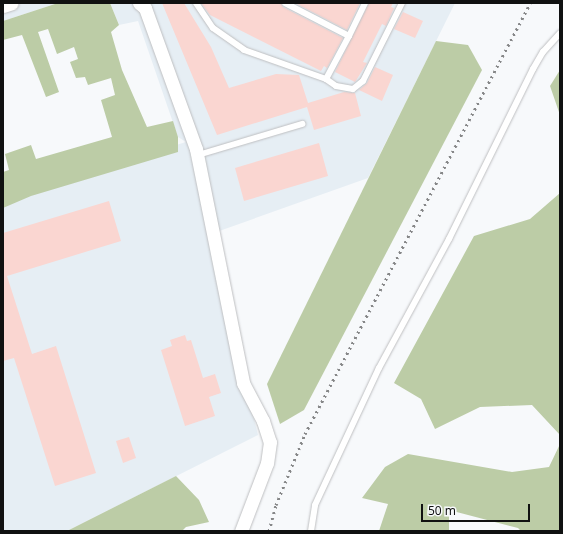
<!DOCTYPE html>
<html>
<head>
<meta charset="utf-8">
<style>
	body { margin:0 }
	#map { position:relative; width:563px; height:534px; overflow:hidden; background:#f7f9fb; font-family:"Noto Sans",sans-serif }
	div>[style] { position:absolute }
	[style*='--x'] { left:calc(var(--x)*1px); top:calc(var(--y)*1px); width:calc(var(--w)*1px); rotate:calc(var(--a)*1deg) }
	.built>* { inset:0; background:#e6eef4 }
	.green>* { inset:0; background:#bccca6 }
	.building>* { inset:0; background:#fad6d1 }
	.roads { filter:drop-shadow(0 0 1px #bebfc1) drop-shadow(0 0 1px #bebfc1) }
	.service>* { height:6px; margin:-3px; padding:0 3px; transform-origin:3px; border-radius:3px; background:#fff }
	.minor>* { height:13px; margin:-6.5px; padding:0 6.5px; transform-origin:6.5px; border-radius:6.5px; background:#fff }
	.rail>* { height:3px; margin-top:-1.5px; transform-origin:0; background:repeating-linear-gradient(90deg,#868788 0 2px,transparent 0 6px) }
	span { translate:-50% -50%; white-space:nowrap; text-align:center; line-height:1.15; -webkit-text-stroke:3.5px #f7f9fb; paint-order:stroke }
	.frame { position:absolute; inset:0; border:4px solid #101111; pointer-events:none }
	.scale { position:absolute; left:421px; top:504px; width:109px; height:18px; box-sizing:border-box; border:2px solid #101111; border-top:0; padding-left:5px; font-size:12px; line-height:14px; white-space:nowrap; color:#101111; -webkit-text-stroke:3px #f7f9fb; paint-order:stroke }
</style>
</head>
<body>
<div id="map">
	<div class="built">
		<div style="clip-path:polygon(3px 3px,58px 3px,3px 21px)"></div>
		<div style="clip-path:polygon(110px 3px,455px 3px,368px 178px,208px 235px,258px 435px,67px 531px,3px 531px,3px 198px,186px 142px,178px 137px,138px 21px,119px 25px)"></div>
	</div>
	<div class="green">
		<div style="clip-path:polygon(58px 3px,110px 3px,119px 25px,111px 32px,122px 70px,147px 127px,173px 121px,178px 137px,178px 152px,31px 196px,3px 208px,3px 172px,9px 170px,5px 154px,31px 145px,36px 159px,112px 137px,101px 100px,115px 95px,111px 78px,88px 85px,85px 77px,76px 78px,70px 62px,78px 59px,74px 47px,57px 54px,48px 29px,38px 32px,59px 92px,46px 97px,22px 35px,3px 40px,3px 21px)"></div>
		<div style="clip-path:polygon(436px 41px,468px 45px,482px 70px,304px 410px,280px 424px,267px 384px)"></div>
		<div style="clip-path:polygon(560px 70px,560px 115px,550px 86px)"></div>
		<div style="clip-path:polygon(560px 193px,560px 435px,532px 405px,480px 407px,435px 429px,421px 399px,394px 383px,474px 236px,530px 219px)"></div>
		<div style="clip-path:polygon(560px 444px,560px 531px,521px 531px,518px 528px,449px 510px,449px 531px,379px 531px,388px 504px,362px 498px,385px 467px,408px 454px,512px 472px,549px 467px)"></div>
		<div style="clip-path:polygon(176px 476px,199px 500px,209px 522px,186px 527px,182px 531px,67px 531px)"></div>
	</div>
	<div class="building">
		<div style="clip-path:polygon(162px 3px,184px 3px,211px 47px,229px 88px,276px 74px,299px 75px,308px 103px,344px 92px,355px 93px,361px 116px,314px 130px,307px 107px,217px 135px)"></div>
		<div style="clip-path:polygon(201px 3px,281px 3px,283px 7px,343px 38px,327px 68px,324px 66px,321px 71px,210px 15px)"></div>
		<div style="clip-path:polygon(295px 3px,360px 3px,347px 30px)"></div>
		<div style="clip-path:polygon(369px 3px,393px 3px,391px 7px,394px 8px,386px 26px,382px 24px,363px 62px,367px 63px,355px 82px,335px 72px)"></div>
		<div style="clip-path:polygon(403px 12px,423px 21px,415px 38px,394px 29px)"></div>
		<div style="clip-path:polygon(375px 67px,393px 75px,382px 101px,359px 90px,367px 83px)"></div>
		<div style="clip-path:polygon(319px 143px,328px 176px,244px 201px,235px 168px)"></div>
		<div style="clip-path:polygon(109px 201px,121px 241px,7px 276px,32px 354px,56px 346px,96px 473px,55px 486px,14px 358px,3px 361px,3px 233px)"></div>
		<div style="clip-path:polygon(185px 335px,187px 341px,191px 340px,203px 378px,215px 374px,221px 393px,209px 397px,215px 416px,185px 426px,161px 350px,172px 346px,170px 340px)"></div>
		<div style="clip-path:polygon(129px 437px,136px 458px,123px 463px,116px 441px)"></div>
	</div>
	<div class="roads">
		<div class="service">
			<div style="--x:196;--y:3;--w:30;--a:56"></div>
			<div style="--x:213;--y:28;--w:38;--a:35"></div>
			<div style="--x:244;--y:50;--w:87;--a:19.5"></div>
			<div style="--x:326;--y:79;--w:49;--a:-61.9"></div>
			<div style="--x:285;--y:3;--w:72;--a:27.3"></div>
			<div style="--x:349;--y:36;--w:37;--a:-64"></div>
			<div style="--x:326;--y:79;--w:12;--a:35"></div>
			<div style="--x:336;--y:86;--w:17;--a:10"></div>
			<div style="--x:353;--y:89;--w:13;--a:-39"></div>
			<div style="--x:363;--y:81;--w:87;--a:-63.4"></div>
			<div style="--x:198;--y:155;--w:109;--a:-16.6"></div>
			<div style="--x:311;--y:531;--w:26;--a:-81"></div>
			<div style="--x:315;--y:505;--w:151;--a:-65"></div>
			<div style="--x:379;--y:368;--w:147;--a:-61.5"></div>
			<div style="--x:449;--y:239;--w:190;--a:-63.7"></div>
			<div style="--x:533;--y:69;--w:20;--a:-60"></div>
			<div style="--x:543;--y:52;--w:25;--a:-48"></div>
		</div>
		<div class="minor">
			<div style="--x:139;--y:3;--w:8;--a:40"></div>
			<div style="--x:145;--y:8;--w:150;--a:70.1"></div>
			<div style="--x:196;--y:149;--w:239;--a:78.6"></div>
			<div style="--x:243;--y:383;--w:43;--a:62.2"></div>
			<div style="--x:263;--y:421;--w:22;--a:72"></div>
			<div style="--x:270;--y:442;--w:21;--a:98"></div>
			<div style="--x:267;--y:463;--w:73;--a:110.9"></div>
			<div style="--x:3;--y:6;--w:9;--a:-18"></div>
		</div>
	</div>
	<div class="rail">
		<div style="--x:269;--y:531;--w:27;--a:-75"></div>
		<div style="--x:276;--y:505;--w:77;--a:-67.8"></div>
		<div style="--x:305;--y:434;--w:486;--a:-62.4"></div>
	</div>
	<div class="frame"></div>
	<div class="scale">50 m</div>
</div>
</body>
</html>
